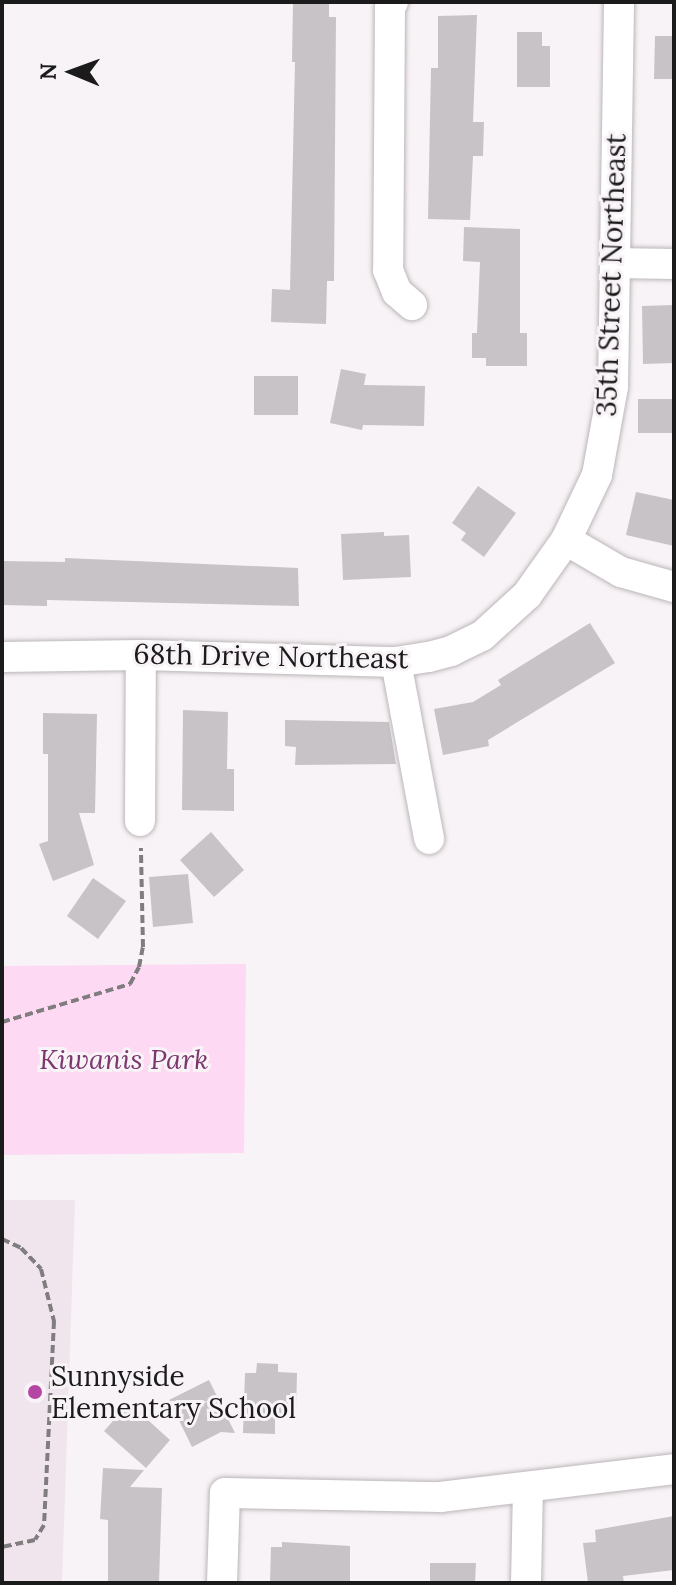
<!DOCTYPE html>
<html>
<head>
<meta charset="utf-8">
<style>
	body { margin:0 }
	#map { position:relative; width:676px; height:1585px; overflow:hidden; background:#f8f3f6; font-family:Lora,serif }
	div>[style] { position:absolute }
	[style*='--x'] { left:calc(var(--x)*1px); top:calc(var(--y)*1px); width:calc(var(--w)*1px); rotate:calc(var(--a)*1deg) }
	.built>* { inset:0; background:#f0e5ed }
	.green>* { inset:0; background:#fed9f4 }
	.building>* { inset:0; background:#c7c3c6 }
	.path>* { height:4px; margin-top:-2px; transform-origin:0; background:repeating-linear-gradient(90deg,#807d7f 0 8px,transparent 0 12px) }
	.roads { filter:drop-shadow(0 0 2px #bbb6b9) drop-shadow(0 0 2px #bbb6b9) }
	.minor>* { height:30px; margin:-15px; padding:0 15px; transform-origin:15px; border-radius:15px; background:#fff }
	.dots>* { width:22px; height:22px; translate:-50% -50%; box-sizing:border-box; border:4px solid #f8f3f6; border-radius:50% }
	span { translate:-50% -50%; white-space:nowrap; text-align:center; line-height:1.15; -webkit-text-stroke:6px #f8f3f6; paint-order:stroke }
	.street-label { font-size:28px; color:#1c1b1c }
	.park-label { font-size:28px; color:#7c376f; font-style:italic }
	.poi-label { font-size:28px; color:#1c1b1c }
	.left { translate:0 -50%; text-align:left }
	.frame { position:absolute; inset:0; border:4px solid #1c1b1c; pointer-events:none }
	.north { position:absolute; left:32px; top:32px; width:80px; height:80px; -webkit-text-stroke:6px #f8f3f6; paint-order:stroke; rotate:271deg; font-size:22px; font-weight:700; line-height:32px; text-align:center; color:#1c1b1c }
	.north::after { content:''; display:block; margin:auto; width:28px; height:36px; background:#1c1b1c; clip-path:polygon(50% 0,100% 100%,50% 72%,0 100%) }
</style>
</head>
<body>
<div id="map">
	<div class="built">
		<div style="clip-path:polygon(2px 1200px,75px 1200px,62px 1583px,2px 1583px)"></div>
	</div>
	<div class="green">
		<div style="clip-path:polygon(246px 964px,244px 1153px,2px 1155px,2px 966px)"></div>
	</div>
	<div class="building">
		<div style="clip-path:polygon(293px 2px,329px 2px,329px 17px,336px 17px,334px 281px,327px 281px,326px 324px,271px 322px,272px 289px,290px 290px,295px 62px,292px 62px)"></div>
		<div style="clip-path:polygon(477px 15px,473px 122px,484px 122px,483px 156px,473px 156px,470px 220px,428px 219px,431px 68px,438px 68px,438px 16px)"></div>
		<div style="clip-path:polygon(517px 32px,542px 32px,542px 46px,550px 46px,550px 87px,517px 87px)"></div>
		<div style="clip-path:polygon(655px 36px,674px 36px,674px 79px,654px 79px)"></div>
		<div style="clip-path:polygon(464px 227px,520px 229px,520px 333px,527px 333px,527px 366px,486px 366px,486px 358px,472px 358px,472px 333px,477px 333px,480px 262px,463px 261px)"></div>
		<div style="clip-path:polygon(674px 305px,674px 363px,643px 364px,642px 306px)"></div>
		<div style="clip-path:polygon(341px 369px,366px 374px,364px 385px,425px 386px,424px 426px,363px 425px,362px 430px,330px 423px)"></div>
		<div style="clip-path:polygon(254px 376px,298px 376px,298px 415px,254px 415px)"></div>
		<div style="clip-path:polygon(638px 399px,674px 399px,674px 433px,638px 433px)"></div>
		<div style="clip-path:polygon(478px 486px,516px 513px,484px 557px,461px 540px,466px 533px,452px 523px)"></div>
		<div style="clip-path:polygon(636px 492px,674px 500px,674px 546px,626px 535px)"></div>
		<div style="clip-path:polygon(384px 532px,384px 536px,409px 535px,411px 577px,343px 580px,341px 534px)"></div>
		<div style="clip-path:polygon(65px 558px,298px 568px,299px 606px,47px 600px,47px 606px,2px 605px,2px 561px,65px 562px)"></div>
		<div style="clip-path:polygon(590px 623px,615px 663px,488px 740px,489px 746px,443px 755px,434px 709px,473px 702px,501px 685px,498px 680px)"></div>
		<div style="clip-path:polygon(183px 710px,228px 712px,227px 769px,234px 769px,234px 811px,182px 810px)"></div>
		<div style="clip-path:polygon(43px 713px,97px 714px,95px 813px,79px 813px,94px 865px,53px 881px,39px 844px,48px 841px,48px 754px,43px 754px)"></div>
		<div style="clip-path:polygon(285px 720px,389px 722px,396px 764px,295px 765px,296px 747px,285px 746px)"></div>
		<div style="clip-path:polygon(211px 832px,244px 870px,214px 897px,180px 860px)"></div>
		<div style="clip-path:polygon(188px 874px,193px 923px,153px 927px,149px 877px)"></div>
		<div style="clip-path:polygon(93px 878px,126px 901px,98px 939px,67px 916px)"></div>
		<div style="clip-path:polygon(257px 1363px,278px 1364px,278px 1372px,297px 1373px,296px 1412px,275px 1414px,275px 1434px,243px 1433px,245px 1373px,256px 1373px)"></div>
		<div style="clip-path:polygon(209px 1380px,235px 1433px,221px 1432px,192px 1447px,169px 1400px)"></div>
		<div style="clip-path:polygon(129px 1403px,170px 1440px,146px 1468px,104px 1431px)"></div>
		<div style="clip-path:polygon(103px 1468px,144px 1470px,130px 1487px,162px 1488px,159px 1583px,108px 1583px,108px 1520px,100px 1519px)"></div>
		<div style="clip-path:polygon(674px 1516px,674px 1570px,623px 1576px,624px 1583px,588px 1583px,583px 1543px,596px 1542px,595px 1530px)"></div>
		<div style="clip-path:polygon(282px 1542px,350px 1546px,350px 1583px,270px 1583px,271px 1547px,282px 1547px)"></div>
		<div style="clip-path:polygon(430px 1563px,476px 1563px,475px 1583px,430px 1583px)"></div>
	</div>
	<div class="path">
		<div style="--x:2;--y:1022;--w:134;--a:-16.5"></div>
		<div style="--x:130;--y:984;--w:19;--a:-62"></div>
		<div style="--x:139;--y:967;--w:20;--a:-79"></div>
		<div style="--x:143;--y:947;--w:99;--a:-91.2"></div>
		<div style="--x:2;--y:1239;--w:21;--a:25"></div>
		<div style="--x:21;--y:1248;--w:29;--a:46"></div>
		<div style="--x:41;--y:1269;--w:54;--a:76"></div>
		<div style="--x:54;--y:1321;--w:204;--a:92.8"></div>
		<div style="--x:44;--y:1525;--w:17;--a:121"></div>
		<div style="--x:35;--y:1540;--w:34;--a:168"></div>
	</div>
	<div class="roads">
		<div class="minor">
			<div style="--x:393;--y:2;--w:7;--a:117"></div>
			<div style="--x:390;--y:8;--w:262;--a:90.4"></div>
			<div style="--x:388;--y:270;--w:24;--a:68"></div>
			<div style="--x:397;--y:292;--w:20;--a:41"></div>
			<div style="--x:615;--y:263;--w:59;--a:1"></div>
			<div style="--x:566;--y:540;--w:72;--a:-64.5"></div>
			<div style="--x:597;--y:475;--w:89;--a:-79.7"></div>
			<div style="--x:613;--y:387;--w:385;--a:-89.1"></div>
			<div style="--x:2;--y:657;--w:139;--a:-0.8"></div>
			<div style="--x:141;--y:655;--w:255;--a:1.6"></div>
			<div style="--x:396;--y:662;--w:33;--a:-9"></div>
			<div style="--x:429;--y:657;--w:23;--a:-15"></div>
			<div style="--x:451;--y:651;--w:34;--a:-26"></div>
			<div style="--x:482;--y:636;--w:61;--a:-42.3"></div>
			<div style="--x:527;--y:595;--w:67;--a:-54.7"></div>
			<div style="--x:566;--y:540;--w:64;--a:30.2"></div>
			<div style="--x:621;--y:572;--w:55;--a:15.8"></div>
			<div style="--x:396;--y:662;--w:180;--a:79.4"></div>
			<div style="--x:140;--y:821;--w:166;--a:-89.7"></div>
			<div style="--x:222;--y:1583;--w:90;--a:-88.1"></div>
			<div style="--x:225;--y:1493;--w:215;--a:1.1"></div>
			<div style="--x:440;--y:1497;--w:236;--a:-6.8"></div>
			<div style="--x:526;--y:1583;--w:94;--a:-88.8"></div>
		</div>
	</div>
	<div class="dots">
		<div style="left:35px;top:1392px;background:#b646a3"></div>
	</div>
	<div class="street-label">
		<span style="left:611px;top:275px;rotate:-88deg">35th Street Northeast</span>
		<span style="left:271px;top:656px;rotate:1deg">68th Drive Northeast</span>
	</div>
	<div class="park-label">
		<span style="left:124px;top:1059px">Kiwanis Park</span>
	</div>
	<div class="poi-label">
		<span class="left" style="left:51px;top:1392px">Sunnyside<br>Elementary School</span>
	</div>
	<div class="frame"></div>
	<div class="north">N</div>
</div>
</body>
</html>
